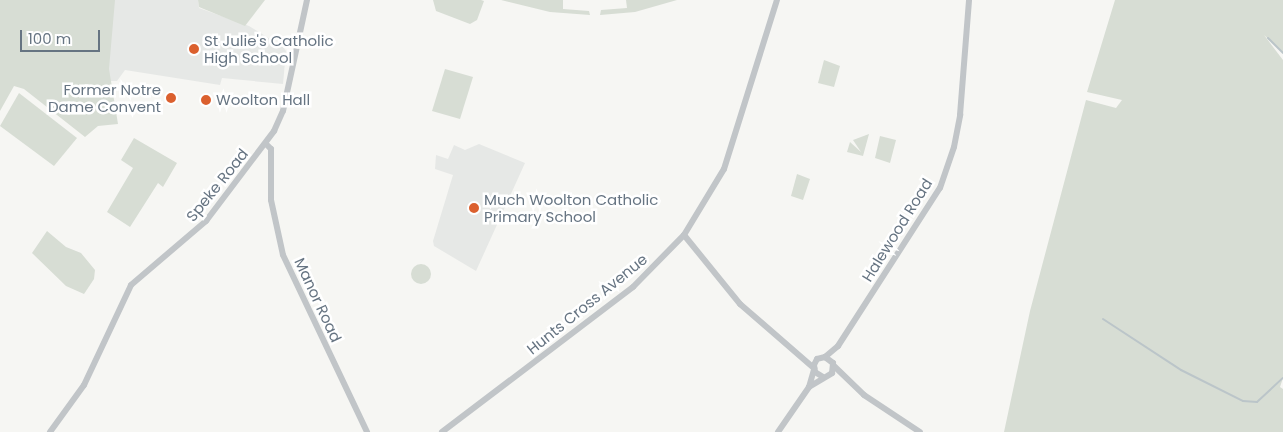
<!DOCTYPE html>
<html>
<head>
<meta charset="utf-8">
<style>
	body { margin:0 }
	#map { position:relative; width:1283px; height:432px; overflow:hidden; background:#f6f6f3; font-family:Poppins,sans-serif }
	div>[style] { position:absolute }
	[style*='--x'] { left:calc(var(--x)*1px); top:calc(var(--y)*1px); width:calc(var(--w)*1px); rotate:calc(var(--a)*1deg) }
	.built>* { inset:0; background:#e6e8e6 }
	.green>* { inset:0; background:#d7ddd4 }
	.round { border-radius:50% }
	.stream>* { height:2px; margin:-1px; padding:0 1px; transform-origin:1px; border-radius:1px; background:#bbc5c9 }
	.tertiary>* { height:6px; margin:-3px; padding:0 3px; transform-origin:3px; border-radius:3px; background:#c1c5c8 }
	.dots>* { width:14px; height:14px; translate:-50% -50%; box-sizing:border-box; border:2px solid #fff; border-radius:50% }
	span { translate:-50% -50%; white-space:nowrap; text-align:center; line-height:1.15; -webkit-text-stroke:5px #fff; paint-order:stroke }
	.poi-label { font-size:15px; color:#667482 }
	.left { translate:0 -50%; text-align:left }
	.right { translate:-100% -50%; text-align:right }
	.street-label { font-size:15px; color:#667482 }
	.scale { position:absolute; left:20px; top:30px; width:80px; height:22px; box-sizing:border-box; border:2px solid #667482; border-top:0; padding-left:6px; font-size:15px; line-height:18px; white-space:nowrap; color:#667482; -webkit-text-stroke:4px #fff; paint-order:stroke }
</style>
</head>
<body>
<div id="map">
	<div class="built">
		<div style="clip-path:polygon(109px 0,198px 0,199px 8px,249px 26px,283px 47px,286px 51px,283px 84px,222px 78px,220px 85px,125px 70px,117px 81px,103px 81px)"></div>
		<div style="clip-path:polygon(479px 144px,525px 163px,476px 271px,434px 246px,433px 241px,453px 175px,435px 169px,436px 155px,448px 159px,454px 145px,465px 150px)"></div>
	</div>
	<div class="green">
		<div style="clip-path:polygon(0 0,115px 0,109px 69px,118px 124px,98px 126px,85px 137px,24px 89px,14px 86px,0 111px)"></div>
		<div style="clip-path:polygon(198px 0,265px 0,245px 26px,199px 7px)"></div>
		<div style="clip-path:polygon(433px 0,481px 0,484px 1px,477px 20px,470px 24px,436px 11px)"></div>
		<div style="clip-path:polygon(501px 0,563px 0,563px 9px,589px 11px,590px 15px,550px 12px)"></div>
		<div style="clip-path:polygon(626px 0,677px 0,635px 12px,600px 15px,601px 10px,627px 8px)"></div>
		<div style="clip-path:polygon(1115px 0,1283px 0,1283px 53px,1264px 35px,1283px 60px,1283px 378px,1280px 387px,1283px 389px,1283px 432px,1004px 432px,1030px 311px,1086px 100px,1116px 108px,1122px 100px,1087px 92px)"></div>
		<div style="clip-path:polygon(824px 60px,840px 66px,834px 87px,818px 83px)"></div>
		<div style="clip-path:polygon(445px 69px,473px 77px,460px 119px,432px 111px)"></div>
		<div style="clip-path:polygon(19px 93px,77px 138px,54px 166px,0 126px)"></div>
		<div style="clip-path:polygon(869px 134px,863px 156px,847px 152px,850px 142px,861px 152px,853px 140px)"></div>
		<div style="clip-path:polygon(880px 136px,896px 140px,890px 163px,875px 158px)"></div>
		<div style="clip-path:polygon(134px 138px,177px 163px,163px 187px,158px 183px,130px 227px,107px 212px,133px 168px,121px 160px)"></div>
		<div style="clip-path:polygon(797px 174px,810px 179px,803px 200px,791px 196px)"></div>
		<div style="clip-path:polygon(47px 231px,66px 247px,81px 253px,95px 270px,94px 279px,84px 294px,66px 286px,32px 253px)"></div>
		<div class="round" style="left:411px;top:264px;width:20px;height:20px"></div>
	</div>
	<div class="stream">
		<div style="--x:1268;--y:38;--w:21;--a:45"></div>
		<div style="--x:1103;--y:319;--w:93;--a:33.2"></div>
		<div style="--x:1181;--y:370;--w:69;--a:26.6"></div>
		<div style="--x:1243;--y:401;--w:14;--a:4"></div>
		<div style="--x:1257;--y:402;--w:35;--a:-43"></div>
	</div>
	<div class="tertiary">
		<div style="--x:266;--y:144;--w:7;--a:45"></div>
		<div style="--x:271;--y:149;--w:51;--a:90"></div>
		<div style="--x:271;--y:200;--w:56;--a:77.7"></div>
		<div style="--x:283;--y:255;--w:196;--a:64.6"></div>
		<div style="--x:684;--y:235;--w:89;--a:50.9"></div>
		<div style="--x:740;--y:304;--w:98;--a:40.9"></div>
		<div style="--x:825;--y:357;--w:17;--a:-40"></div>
		<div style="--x:838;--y:346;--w:188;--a:-57.2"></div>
		<div style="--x:940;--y:188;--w:43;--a:-71.1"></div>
		<div style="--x:954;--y:147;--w:33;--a:-79"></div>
		<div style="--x:960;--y:115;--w:115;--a:-85.5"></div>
		<div style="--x:834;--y:366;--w:42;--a:44"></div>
		<div style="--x:864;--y:395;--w:67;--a:33.5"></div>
		<div style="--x:809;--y:387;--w:27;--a:-31"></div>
		<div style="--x:832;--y:373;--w:10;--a:-84"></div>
		<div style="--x:833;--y:363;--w:10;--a:-143"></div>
		<div style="--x:825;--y:357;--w:8;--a:166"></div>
		<div style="--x:817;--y:359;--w:7;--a:117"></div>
		<div style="--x:814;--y:365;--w:7;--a:82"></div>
		<div style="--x:815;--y:372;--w:9;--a:32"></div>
		<div style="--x:50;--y:432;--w:58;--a:-54.1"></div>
		<div style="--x:84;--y:385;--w:110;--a:-64.8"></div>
		<div style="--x:131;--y:285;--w:99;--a:-40.5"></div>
		<div style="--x:206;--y:221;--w:113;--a:-52.9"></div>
		<div style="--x:274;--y:131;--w:22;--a:-66"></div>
		<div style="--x:283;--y:111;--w:114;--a:-77.8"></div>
		<div style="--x:442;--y:432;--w:240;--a:-37.2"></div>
		<div style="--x:633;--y:287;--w:73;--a:-45.6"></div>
		<div style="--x:684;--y:235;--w:77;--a:-58.8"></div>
		<div style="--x:724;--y:169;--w:177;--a:-72.6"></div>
		<div style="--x:778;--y:432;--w:55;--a:-55.4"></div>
		<div style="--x:809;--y:387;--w:19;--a:-74"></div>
	</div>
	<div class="dots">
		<div style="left:194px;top:49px;background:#db602e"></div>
		<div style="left:171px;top:98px;background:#db602e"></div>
		<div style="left:206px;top:100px;background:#db602e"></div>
		<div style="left:474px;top:208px;background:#db602e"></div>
	</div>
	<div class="poi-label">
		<span class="left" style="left:204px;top:49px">St Julie's Catholic<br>High School</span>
		<span class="right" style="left:161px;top:98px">Former Notre<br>Dame Convent</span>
		<span class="left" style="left:216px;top:100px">Woolton Hall</span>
		<span class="left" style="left:484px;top:208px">Much Woolton Catholic<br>Primary School</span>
	</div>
	<div class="street-label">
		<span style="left:217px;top:185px;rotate:-51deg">Speke Road</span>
		<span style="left:897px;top:230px;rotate:-58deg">Halewood Road</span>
		<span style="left:318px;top:300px;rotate:65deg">Manor Road</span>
		<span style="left:587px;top:304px;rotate:-39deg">Hunts Cross Avenue</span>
	</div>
	<div class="scale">100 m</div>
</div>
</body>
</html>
